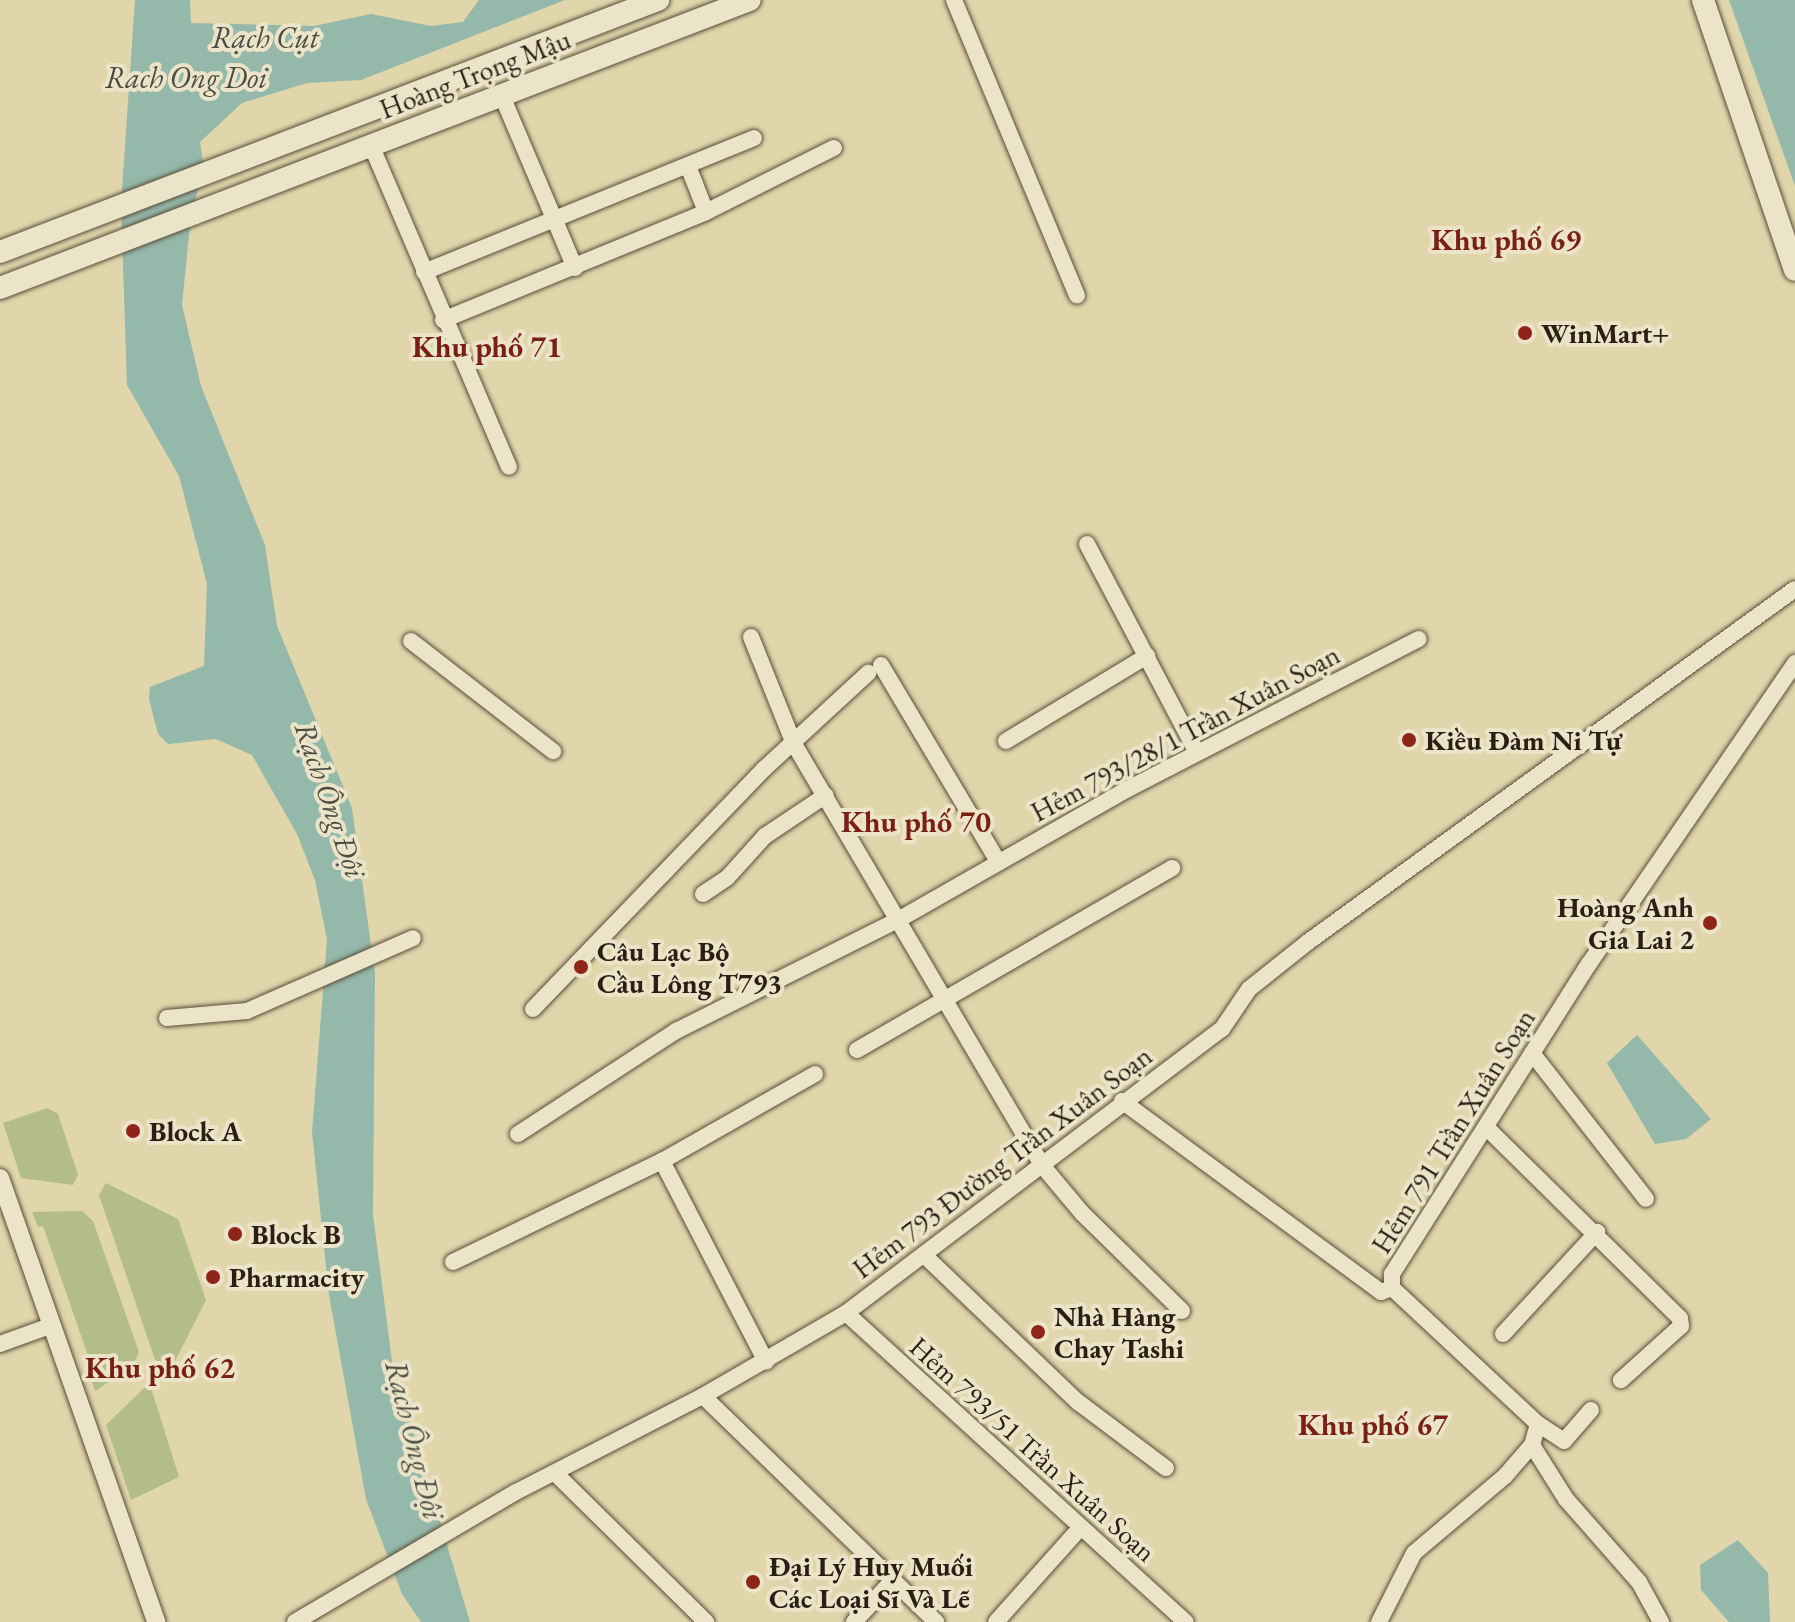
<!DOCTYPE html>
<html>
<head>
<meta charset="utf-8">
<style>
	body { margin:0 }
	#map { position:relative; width:1795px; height:1622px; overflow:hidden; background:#e0d5ab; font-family:"EB Garamond",serif }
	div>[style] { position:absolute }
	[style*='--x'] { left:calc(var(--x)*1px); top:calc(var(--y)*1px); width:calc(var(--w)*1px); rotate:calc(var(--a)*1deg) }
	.green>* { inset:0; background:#b2bd89 }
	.water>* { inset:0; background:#94b8aa }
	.roads { filter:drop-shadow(0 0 2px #594c3a) drop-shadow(0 0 2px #594c3a) }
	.minor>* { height:16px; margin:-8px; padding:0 8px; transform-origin:8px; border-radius:8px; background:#ebe4c8 }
	.tertiary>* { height:18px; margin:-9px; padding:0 9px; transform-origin:9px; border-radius:9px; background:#ebe4c8 }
	.secondary>* { height:22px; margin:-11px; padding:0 11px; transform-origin:11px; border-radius:11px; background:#ebe4c8 }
	.dots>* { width:22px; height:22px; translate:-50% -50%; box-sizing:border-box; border:4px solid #ebe4c8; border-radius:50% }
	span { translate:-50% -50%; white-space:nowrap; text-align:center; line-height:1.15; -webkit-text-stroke:8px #ebe4c8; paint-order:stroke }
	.street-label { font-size:28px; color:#2c1e15 }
	.poi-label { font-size:28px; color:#2c1e15; font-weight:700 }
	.left { translate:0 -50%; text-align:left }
	.right { translate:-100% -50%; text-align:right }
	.water-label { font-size:30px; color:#4b4c42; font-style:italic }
	.neighbourhood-label { font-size:30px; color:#7a1f14; font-weight:700 }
</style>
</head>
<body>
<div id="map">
	<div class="green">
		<div style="clip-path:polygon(47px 1108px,58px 1114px,78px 1175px,73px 1185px,21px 1178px,3px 1123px)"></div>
		<div style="clip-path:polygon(106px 1183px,178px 1219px,206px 1300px,172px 1367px,155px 1360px,99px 1195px)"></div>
		<div style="clip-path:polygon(82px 1211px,93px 1221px,139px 1352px,133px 1366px,95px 1391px,90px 1375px,94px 1373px,43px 1226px,38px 1227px,32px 1212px)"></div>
		<div style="clip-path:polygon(145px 1387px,152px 1391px,179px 1477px,131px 1500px,106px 1425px)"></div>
	</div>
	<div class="water">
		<div style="clip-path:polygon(135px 0,190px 0,191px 23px,314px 26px,371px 14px,431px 26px,463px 22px,479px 0,565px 0,361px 80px,307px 83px,242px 103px,200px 142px,204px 169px,191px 215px,182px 305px,201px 386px,265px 545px,277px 626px,352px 808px,375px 974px,373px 1215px,392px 1361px,470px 1622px,421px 1622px,402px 1594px,366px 1499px,329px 1295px,312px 1132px,327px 939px,315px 880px,297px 834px,252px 755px,216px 739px,168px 744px,158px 734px,149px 699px,150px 687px,204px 666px,207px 584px,179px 476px,127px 385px,121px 204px)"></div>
		<div style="clip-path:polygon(1729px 0,1795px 0,1795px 186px)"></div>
		<div style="clip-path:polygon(1637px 1035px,1711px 1119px,1686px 1139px,1655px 1144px,1607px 1063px)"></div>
		<div style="clip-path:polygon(1738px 1540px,1768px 1573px,1770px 1622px,1729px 1622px,1701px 1590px,1700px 1565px)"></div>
	</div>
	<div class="roads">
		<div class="minor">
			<div style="--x:954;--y:0;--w:320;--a:67.4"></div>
			<div style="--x:502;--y:96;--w:187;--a:67"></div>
			<div style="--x:371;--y:145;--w:350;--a:66.8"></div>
			<div style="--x:688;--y:166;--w:49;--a:68.6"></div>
			<div style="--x:424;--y:272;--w:356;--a:-22.1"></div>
			<div style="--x:443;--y:320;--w:284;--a:-22.3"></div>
			<div style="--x:706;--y:212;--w:143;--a:-26.6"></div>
			<div style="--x:1087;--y:544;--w:236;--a:62.2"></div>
			<div style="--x:751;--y:637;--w:115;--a:68.1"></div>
			<div style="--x:794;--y:744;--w:487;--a:59.5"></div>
			<div style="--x:1041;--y:1164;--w:64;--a:50.1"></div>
			<div style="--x:1082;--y:1213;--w:140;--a:44.4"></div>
			<div style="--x:411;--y:641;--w:180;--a:37.8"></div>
			<div style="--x:881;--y:665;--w:230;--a:59.2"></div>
			<div style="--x:1006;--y:741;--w:165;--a:-31.1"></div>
			<div style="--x:703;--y:894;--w:29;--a:-34"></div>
			<div style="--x:727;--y:878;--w:57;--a:-47.9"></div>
			<div style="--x:765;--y:836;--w:73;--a:-33.9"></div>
			<div style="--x:533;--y:1009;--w:333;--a:-46.1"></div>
			<div style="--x:764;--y:769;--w:142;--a:-42.7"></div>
			<div style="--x:167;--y:1018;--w:80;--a:-5"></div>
			<div style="--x:247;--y:1011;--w:181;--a:-23.7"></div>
			<div style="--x:857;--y:1050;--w:364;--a:-30"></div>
			<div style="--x:1532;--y:1053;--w:185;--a:52"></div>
			<div style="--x:1122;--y:1101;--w:322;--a:36.4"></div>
			<div style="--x:1381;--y:1292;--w:12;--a:-20"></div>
			<div style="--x:1487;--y:1128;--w:271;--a:44.6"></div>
			<div style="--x:1680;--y:1318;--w:8;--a:83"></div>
			<div style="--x:1681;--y:1326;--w:81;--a:138"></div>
			<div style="--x:518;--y:1134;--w:189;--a:-33.1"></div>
			<div style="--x:676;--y:1031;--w:248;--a:-26.6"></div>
			<div style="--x:898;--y:920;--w:265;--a:-29.7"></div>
			<div style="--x:1128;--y:789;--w:327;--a:-27.3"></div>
			<div style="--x:662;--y:1161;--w:226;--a:62.6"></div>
			<div style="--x:924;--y:1255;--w:213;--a:43.7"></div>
			<div style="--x:1078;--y:1402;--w:110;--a:36.9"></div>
			<div style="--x:453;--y:1262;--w:232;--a:-25.8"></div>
			<div style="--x:662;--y:1161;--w:176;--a:-29.6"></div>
			<div style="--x:846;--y:1313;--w:459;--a:42.3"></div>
			<div style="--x:1503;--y:1334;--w:139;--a:-47.3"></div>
			<div style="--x:0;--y:1344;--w:53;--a:-19.8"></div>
			<div style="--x:703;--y:1396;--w:325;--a:44.1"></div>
			<div style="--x:1538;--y:1424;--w:31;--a:33"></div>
			<div style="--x:1564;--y:1441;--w:41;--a:-48.9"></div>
			<div style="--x:1532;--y:1445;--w:64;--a:57.8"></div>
			<div style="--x:1566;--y:1499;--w:111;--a:48.7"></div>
			<div style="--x:1639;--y:1582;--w:46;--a:61.2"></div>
			<div style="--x:556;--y:1474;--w:211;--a:44.6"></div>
			<div style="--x:295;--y:1622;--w:256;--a:-30.5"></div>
			<div style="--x:516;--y:1492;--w:210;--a:-27.2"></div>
			<div style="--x:703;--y:1396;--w:165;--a:-30.1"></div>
			<div style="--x:846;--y:1313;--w:471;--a:-37.1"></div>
			<div style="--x:1222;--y:1029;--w:48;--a:-56"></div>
			<div style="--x:1249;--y:989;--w:75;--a:-38.5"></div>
			<div style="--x:1308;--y:942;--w:601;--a:-35.94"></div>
			<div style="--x:854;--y:1622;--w:57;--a:-47.1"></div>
			<div style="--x:996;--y:1622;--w:126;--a:-48.2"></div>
			<div style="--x:1379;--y:1622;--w:77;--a:-63.1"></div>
			<div style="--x:1414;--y:1553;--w:119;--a:-40.2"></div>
			<div style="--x:1505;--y:1476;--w:41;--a:-48.9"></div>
			<div style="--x:1532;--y:1445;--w:22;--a:-74"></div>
			<div style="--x:1538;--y:1424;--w:200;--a:-137"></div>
			<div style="--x:1392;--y:1288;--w:14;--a:-90"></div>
			<div style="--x:1392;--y:1274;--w:367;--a:-57.6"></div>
			<div style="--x:1589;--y:964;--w:365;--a:-55.6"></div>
		</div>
		<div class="tertiary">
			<div style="--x:0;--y:1178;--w:471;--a:70.6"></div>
		</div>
		<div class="secondary">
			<div style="--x:1703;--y:0;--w:285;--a:71.2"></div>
			<div style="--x:0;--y:252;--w:705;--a:-20.96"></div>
			<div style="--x:0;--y:288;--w:803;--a:-21.01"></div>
		</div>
	</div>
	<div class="dots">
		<div style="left:1525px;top:333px;background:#8f2418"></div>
		<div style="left:1409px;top:740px;background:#8f2418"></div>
		<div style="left:1710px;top:923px;background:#8f2418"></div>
		<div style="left:581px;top:967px;background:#8f2418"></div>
		<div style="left:133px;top:1131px;background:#8f2418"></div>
		<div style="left:235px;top:1234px;background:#8f2418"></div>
		<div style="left:213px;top:1277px;background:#8f2418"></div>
		<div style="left:1038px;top:1332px;background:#8f2418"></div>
		<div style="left:753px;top:1582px;background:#8f2418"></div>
	</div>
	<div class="street-label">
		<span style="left:475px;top:74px;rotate:-21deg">Hoàng Trọng Mậu</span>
		<span style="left:1185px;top:733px;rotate:-28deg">Hẻm 793/28/1 Trần Xuân Soạn</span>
		<span style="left:1453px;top:1131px;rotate:-58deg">Hẻm 791 Trần Xuân Soạn</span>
		<span style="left:1002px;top:1162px;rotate:-37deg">Hẻm 793 Đường Trần Xuân Soạn</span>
		<span style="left:1033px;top:1449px;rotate:42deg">Hẻm 793/51 Trần Xuân Soạn</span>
	</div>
	<div class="poi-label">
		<span class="left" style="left:1541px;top:333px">WinMart+</span>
		<span class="left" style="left:1425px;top:740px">Kiều Đàm Ni Tự</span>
		<span class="right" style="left:1694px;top:923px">Hoàng Anh<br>Gia Lai 2</span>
		<span class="left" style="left:597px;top:967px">Câu Lạc Bộ<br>Cầu Lông T793</span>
		<span class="left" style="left:149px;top:1131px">Block A</span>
		<span class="left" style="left:251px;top:1234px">Block B</span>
		<span class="left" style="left:229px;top:1277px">Pharmacity</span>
		<span class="left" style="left:1054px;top:1332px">Nhà Hàng<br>Chay Tashi</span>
		<span class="left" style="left:769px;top:1582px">Đại Lý Huy Muối<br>Các Loại Sĩ Và Lẽ</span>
	</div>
	<div class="water-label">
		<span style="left:265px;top:38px">Rạch Cụt</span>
		<span style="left:186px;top:78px">Rach Ong Doi</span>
		<span style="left:330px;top:800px;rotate:71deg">Rạch Ông Đội</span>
		<span style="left:414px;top:1440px;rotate:76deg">Rạch Ông Đội</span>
	</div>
	<div class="neighbourhood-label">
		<span style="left:1506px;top:240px">Khu phố 69</span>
		<span style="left:487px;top:347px">Khu phố 71</span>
		<span style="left:916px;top:822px">Khu phố 70</span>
		<span style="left:160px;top:1368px">Khu phố 62</span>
		<span style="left:1373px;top:1425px">Khu phố 67</span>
	</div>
</div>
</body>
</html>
